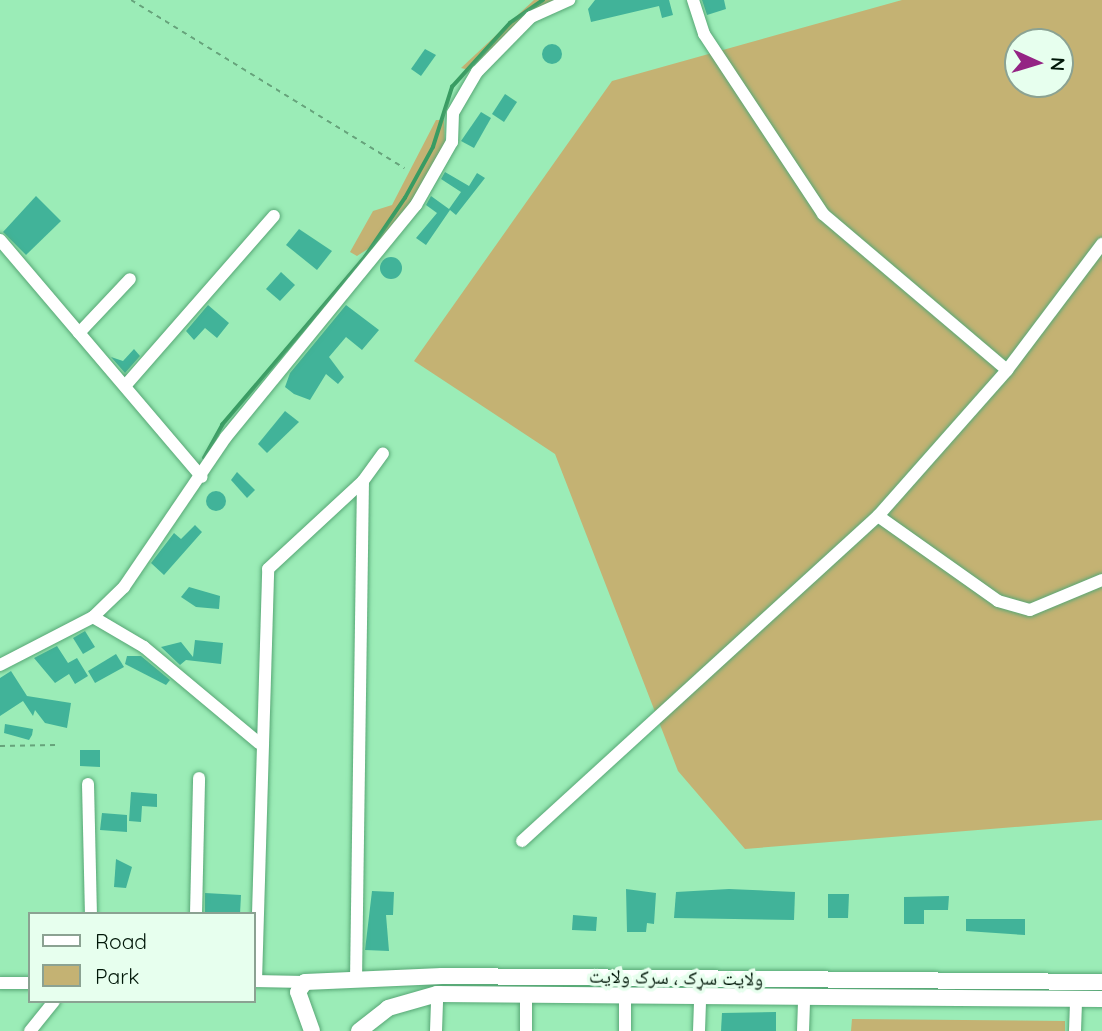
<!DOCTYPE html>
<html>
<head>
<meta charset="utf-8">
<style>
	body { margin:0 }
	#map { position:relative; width:1102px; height:1031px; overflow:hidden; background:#9becb7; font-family:Quicksand,"Noto Naskh Arabic",sans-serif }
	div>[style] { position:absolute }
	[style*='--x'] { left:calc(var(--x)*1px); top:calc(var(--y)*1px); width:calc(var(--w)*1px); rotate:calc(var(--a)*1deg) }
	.green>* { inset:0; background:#c4b273 }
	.stream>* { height:3.5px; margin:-1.75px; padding:0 1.75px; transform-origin:1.75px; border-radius:1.75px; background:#399c63 }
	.building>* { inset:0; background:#41b399 }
	.round { border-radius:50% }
	.path>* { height:2px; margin-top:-1px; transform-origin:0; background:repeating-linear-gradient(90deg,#66a37b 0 5px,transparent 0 10px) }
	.roads { filter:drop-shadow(0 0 2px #57a775) drop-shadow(0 0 2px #57a775) }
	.minor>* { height:12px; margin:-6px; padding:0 6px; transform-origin:6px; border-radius:6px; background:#fff }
	.major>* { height:16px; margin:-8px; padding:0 8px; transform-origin:8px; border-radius:8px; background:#fff }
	span { translate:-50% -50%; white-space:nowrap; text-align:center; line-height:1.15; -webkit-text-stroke:7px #e7ffee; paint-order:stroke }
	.street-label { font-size:19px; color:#001708 }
	.legend { position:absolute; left:28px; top:912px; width:228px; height:91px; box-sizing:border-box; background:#e7ffee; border:2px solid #8ba292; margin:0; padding:9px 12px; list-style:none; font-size:21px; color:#001708 }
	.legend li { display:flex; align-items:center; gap:14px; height:35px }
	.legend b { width:35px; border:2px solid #8ba292 }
	.north { position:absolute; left:1004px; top:28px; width:70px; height:70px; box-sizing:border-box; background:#e7ffee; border:2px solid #8ba292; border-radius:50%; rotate:94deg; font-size:19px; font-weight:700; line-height:28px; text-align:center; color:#001708 }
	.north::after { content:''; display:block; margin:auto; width:24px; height:32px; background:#942484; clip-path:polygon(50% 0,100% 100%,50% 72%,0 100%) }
</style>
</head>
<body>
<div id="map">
	<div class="green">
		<div style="clip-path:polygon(534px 0,556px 0,531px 12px,469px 70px,461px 68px)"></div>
		<div style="clip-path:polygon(evenodd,902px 0,1102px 0,1102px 820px,745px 849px,678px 771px,555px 454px,414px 361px,612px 81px,902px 0,1018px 42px,1060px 42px,1060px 84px,1018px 84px,1018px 42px)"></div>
		<div style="clip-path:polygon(436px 120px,444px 120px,445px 144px,405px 213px,380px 241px,357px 256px,350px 252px,373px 211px,392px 205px)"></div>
		<div style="clip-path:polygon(852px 1019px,1065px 1021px,1065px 1031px,851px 1031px)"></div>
	</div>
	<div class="stream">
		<div style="--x:204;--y:458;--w:38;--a:-61"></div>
		<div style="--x:222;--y:425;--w:221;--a:-49.6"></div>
		<div style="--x:365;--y:257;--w:71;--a:-55.9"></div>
		<div style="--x:405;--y:198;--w:58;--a:-61.2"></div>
		<div style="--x:433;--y:147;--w:63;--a:-72.4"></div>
		<div style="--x:452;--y:87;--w:86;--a:-47.8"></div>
		<div style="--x:510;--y:23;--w:40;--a:-34.9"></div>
	</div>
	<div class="building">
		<div style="clip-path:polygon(595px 0,669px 0,673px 15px,662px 18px,659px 6px,591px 22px,588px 9px)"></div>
		<div style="clip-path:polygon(702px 0,724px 0,726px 9px,707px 15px)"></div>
		<div class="round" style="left:542px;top:44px;width:20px;height:20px"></div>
		<div style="clip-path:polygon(425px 49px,436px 55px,421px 76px,411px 69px)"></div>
		<div style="clip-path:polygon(505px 94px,517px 102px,504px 122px,492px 114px)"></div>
		<div style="clip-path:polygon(481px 112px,491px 118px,474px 148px,461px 141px)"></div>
		<div style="clip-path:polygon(445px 172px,469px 186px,477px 173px,485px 178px,456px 215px,450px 210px,426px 245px,416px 238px,437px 213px,426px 205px,431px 196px,449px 209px,461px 192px,441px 179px)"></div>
		<div style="clip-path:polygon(36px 196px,61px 221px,26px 255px,3px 232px)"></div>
		<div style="clip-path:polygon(299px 229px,332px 251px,317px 270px,286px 245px)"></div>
		<div class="round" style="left:380px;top:257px;width:22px;height:22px"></div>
		<div style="clip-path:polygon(281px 272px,295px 285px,280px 301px,266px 289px)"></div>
		<div style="clip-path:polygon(208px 305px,229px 323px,217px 338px,205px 328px,194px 340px,186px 331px)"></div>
		<div style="clip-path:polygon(346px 305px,379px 330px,362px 350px,346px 337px,329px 357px,344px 377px,338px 384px,326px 374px,310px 400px,294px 394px,285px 387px,290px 373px)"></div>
		<div style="clip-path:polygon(134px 349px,140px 356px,125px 373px,111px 357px,123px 361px)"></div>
		<div style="clip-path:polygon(285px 411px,299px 422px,267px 453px,258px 444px)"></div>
		<div style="clip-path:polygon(237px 472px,255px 490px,247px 498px,231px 480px)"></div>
		<div class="round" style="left:206px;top:491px;width:20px;height:20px"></div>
		<div style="clip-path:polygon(195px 525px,202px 532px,164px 575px,151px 563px,174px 533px,181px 539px)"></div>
		<div style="clip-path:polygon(189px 587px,220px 596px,219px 609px,196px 607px,181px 597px)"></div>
		<div style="clip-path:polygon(85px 631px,95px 647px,83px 654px,73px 638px)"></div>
		<div style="clip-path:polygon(195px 640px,223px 643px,221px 664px,186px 660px,180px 665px,161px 647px,181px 642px,193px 657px)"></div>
		<div style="clip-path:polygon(57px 646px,68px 663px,77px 658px,88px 676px,75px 684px,69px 674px,55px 683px,34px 658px)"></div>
		<div style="clip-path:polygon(116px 654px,124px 667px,95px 683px,88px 671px)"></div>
		<div style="clip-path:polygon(127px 656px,141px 656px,170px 680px,166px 685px,125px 664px)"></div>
		<div style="clip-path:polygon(11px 671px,27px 696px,71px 703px,67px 728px,45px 723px,35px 710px,33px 716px,23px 701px,0 716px,0 678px)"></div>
		<div style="clip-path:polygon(5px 724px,33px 729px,32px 735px,29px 740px,4px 733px)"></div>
		<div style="clip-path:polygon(80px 750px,100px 750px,100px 767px,80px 766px)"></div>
		<div style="clip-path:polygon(131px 792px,157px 794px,157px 807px,142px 806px,141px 822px,129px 821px)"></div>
		<div style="clip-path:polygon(102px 813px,127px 815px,127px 832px,100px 830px)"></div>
		<div style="clip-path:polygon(116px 859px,132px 867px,126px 888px,114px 887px)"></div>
		<div style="clip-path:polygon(626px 889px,656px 893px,654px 924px,647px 923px,646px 932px,627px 932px)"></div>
		<div style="clip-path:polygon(729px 889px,795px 892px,794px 920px,674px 918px,676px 892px)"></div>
		<div style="clip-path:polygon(372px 891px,394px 892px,393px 915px,386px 915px,389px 951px,365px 950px)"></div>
		<div style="clip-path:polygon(205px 893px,241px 895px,240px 914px,205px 914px)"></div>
		<div style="clip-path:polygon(828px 894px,849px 894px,848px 918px,828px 918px)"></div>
		<div style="clip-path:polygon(949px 896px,948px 910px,924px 910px,924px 924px,904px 924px,904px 897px)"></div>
		<div style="clip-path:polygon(573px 915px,597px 917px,596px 931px,572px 930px)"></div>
		<div style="clip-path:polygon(966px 919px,1025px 919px,1025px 935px,966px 931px)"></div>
		<div style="clip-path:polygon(776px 1012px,776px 1031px,721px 1031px,722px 1013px)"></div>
	</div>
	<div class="path">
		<div style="--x:131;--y:0;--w:321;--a:31.6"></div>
		<div style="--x:0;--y:746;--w:55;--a:-1"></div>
	</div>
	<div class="roads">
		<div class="minor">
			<div style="--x:693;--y:0;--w:36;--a:72"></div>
			<div style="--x:704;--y:34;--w:216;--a:56.5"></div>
			<div style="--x:823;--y:214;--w:241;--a:40.3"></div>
			<div style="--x:0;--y:240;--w:311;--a:49.6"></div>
			<div style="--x:79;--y:333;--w:74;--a:-46.6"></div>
			<div style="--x:125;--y:386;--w:226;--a:-48.8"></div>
			<div style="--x:878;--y:516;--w:147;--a:35.3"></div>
			<div style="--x:998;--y:601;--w:33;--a:16"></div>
			<div style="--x:1030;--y:610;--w:78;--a:-22.6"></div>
			<div style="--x:93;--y:617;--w:59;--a:30.5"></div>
			<div style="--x:144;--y:647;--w:150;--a:39.9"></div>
			<div style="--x:0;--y:665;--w:105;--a:-27.3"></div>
			<div style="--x:93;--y:617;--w:43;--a:-44.1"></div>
			<div style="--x:124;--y:587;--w:181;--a:-55.8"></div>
			<div style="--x:226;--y:437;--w:300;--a:-50.7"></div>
			<div style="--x:416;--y:205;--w:73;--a:-60.3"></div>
			<div style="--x:452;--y:142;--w:29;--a:-88"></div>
			<div style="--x:453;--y:113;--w:48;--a:-59.7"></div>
			<div style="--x:477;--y:72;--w:77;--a:-45.5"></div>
			<div style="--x:531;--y:17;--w:42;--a:-24.1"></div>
			<div style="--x:88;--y:784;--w:130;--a:88.7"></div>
			<div style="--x:522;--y:841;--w:482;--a:-42.4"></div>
			<div style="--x:878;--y:516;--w:195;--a:-48.5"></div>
			<div style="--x:1007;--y:370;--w:158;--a:-53"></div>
			<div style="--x:196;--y:914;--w:136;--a:-88.7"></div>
			<div style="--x:254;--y:981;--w:51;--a:1.1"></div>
			<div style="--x:256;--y:981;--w:412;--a:-88.3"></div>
			<div style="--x:268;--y:569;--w:129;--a:-42.8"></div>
			<div style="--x:363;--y:481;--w:34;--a:-54"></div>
			<div style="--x:356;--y:981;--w:500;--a:-89.2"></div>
			<div style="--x:0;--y:983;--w:30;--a:0"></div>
			<div style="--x:30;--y:1031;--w:38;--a:-51"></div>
			<div style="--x:436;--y:1031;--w:37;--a:-88"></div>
			<div style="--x:526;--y:1031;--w:36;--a:-90"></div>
			<div style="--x:625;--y:1031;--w:34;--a:-90"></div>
			<div style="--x:699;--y:1031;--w:33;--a:-88"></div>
			<div style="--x:803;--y:1031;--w:35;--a:-88"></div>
			<div style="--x:1075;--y:1031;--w:32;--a:-88"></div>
		</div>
		<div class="major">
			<div style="--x:312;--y:1031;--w:41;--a:-109.7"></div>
			<div style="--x:298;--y:992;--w:12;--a:-55"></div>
			<div style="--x:305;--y:982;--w:137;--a:-2.5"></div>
			<div style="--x:442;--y:976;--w:660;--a:0.52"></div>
			<div style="--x:359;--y:1031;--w:37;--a:-38"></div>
			<div style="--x:388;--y:1008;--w:51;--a:-15.9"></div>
			<div style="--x:437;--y:994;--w:665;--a:0.43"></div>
		</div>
	</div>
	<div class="street-label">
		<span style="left:676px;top:978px;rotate:1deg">ولایت سړک ، سرک ولایت</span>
	</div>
	<ul class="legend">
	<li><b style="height:9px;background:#fff"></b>Road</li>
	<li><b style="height:19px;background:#c4b273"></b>Park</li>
	</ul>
	<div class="north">N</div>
</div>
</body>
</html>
